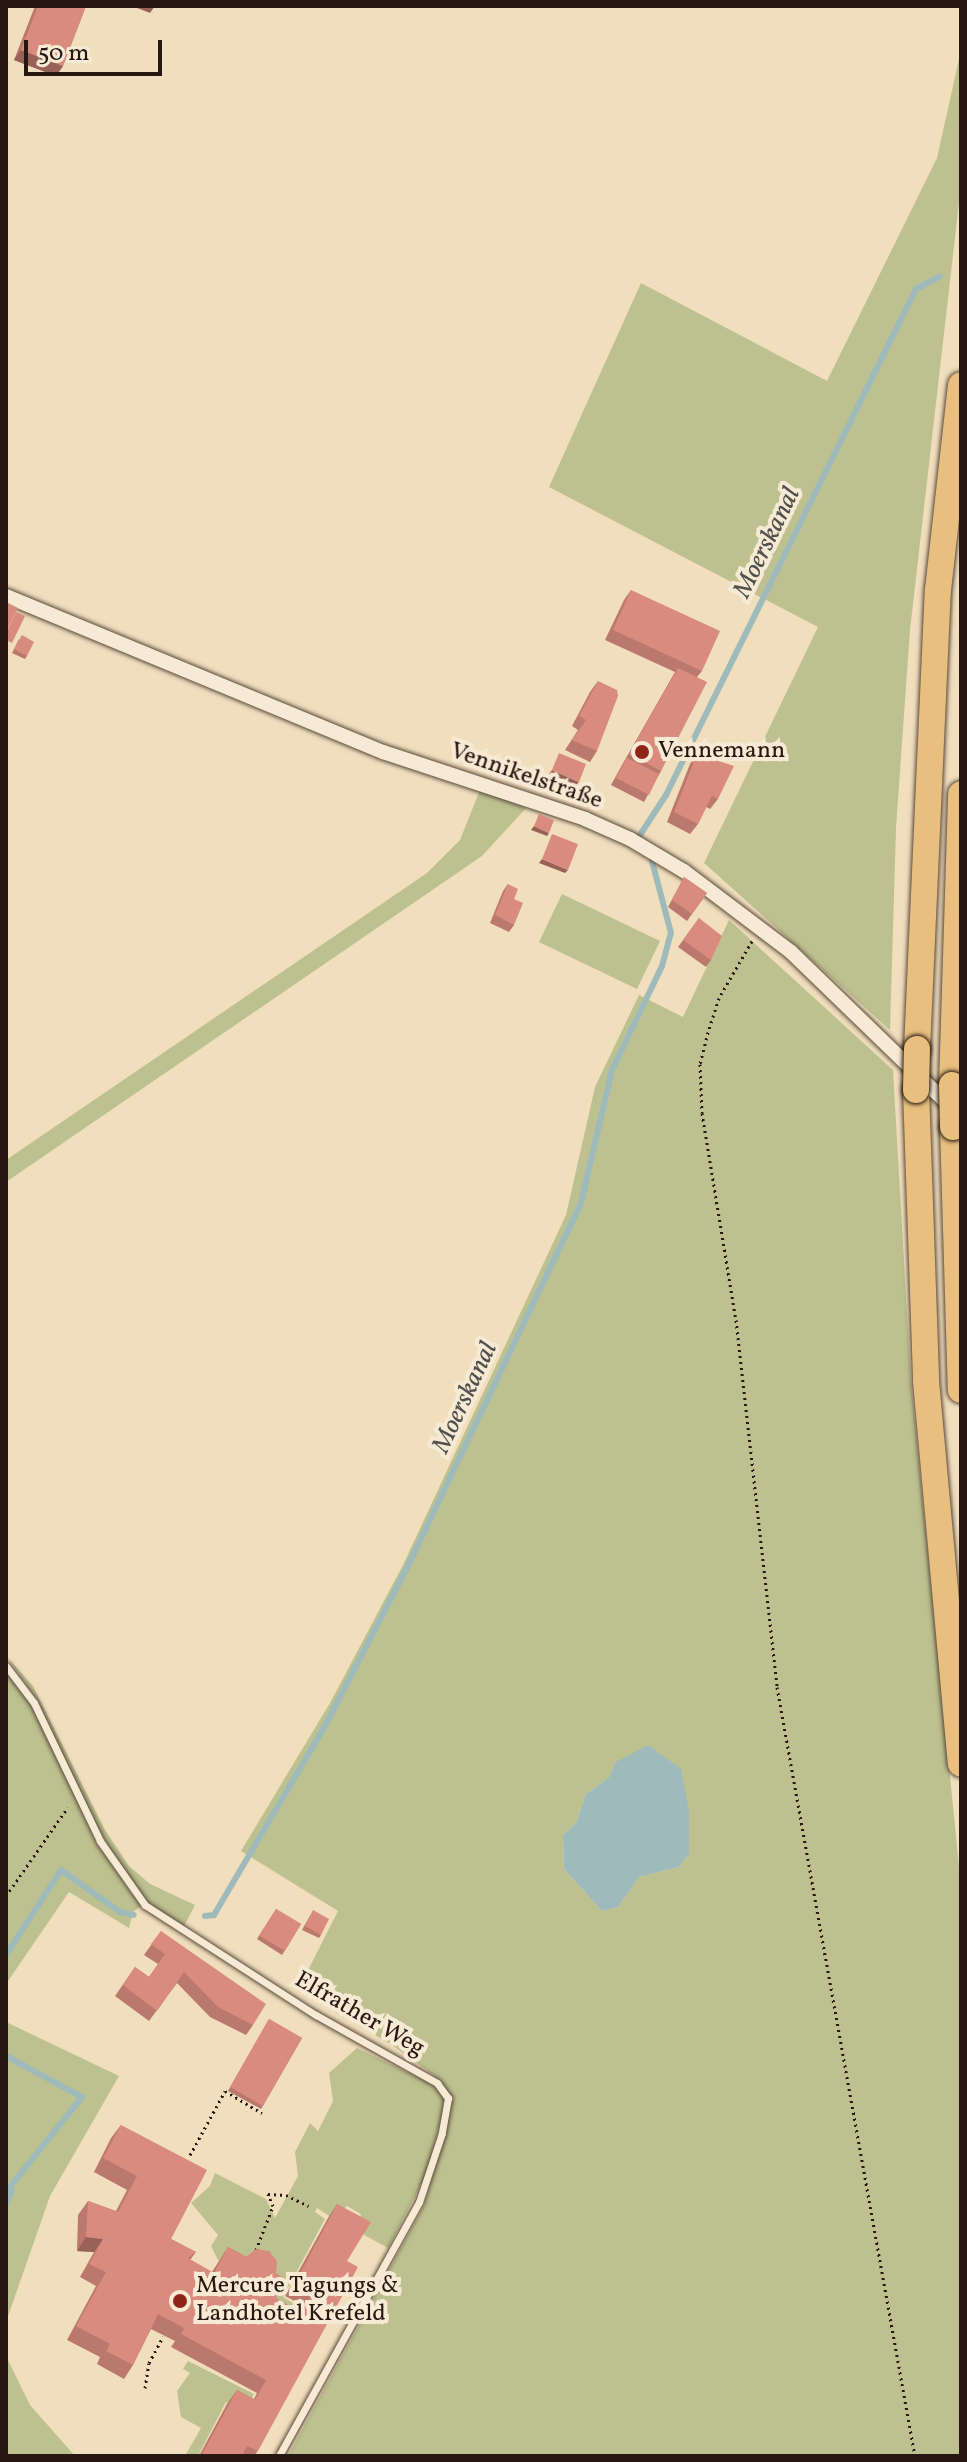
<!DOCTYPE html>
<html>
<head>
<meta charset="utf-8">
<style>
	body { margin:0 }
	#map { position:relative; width:967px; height:2462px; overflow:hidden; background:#f1debd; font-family:Vollkorn,serif }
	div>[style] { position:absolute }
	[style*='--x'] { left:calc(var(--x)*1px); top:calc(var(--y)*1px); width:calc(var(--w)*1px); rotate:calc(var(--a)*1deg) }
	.green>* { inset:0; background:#bcc18f }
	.water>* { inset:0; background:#9ebabb }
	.stream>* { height:6px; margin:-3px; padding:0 3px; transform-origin:3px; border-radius:3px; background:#9ebabb }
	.path>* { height:3px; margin-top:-1.5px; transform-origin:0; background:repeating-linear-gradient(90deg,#261710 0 2px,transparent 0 6px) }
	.roads { filter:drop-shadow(0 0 2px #59493b) drop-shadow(0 0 2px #59493b) }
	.lane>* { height:7px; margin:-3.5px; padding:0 3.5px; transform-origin:3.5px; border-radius:3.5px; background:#f6ead4 }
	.street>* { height:14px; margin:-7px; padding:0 7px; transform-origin:7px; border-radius:7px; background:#f6ead4 }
	.highway>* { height:26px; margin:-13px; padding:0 13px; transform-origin:13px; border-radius:13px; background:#e8bf7e }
	.bridges { filter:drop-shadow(0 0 2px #261710) drop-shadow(0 0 2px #261710) }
	.highway-bridge>* { height:26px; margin:-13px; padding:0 13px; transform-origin:13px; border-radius:13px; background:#e8bf7e }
	.wall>* { inset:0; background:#bb786c }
	.shaded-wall>* { inset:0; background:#986258 }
	.building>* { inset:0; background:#d98c7e }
	.dots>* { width:22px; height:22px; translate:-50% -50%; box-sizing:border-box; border:4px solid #f6ead4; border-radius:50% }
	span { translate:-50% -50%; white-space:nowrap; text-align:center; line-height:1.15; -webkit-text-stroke:8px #f6ead4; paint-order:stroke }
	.poi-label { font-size:24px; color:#261710 }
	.left { translate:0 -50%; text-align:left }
	.street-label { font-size:24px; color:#261710 }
	.water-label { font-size:26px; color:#50504c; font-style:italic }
	.frame { position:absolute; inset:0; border:8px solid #261710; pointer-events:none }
	.scale { position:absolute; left:24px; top:40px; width:138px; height:36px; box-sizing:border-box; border:4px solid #261710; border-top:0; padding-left:10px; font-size:24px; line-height:28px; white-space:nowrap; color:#261710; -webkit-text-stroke:6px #f6ead4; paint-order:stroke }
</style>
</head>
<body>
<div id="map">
	<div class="green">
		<div style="clip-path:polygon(961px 50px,961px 185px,910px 630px,896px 828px,890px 1030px,704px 863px,818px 627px,549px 487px,641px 283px,827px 381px,937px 158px)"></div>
		<div style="clip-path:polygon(480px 790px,526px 808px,482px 856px,6px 1182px,6px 1160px,427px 873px,460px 840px)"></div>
		<div style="clip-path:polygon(562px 894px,660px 941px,637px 989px,539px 942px)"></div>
		<div style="clip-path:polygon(evenodd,729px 920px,893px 1070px,911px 1383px,961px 1887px,961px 2456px,288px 2456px,424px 2206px,453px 2098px,440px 2080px,392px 2045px,298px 1990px,338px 1911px,241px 1851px,330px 1703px,403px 1565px,566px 1215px,595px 1087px,639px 995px,683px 1017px,729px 920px,616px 1762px,689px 1811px,689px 1854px,679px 1867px,639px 1877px,618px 1907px,602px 1911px,564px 1869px,563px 1835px,576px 1823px,586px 1794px,609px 1777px,616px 1762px)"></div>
		<div style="clip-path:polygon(6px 1656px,33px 1686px,105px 1830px,129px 1866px,150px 1884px,195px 1905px,183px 1928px,149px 1903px,124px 1873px,91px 1817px,38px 1701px)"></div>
		<div style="clip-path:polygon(6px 1672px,31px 1705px,97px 1844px,141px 1906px,133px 1912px,129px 1928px,69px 1892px,6px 1984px)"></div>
		<div style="clip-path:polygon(6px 2022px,119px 2076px,50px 2196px,6px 2322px)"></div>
		<div style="clip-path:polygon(357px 2048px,434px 2085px,444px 2098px,443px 2114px,426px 2175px,388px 2248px,357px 2231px,361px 2214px,347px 2206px,334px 2219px,317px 2208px,315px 2212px,325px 2219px,283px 2297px,301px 2308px,293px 2323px,236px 2266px,218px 2260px,211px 2246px,218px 2235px,191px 2203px,210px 2186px,215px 2173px,266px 2199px,275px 2218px,298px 2176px,295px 2152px,310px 2123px,318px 2131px,333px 2101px,329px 2073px)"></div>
		<div style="clip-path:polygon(6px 2356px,30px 2405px,75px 2456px,6px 2456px)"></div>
		<div style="clip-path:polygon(188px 2361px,254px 2394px,245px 2412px,226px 2402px,198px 2456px,185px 2456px,201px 2428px,181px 2417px,177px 2391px,190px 2373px,183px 2369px)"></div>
	</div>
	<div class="water">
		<div style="clip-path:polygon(648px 1745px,681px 1769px,689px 1811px,689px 1854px,679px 1867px,639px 1877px,618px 1907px,602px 1911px,564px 1869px,563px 1835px,576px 1823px,586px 1794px,609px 1777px,616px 1762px)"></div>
	</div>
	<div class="stream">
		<div style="--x:640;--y:835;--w:48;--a:-57"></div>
		<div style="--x:666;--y:795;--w:564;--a:-63.71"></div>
		<div style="--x:916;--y:289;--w:27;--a:-28"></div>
		<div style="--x:205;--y:1916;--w:9;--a:-6"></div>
		<div style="--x:214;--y:1915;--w:219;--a:-59.6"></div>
		<div style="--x:325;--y:1726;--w:178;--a:-62.6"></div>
		<div style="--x:407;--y:1568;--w:404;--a:-64.5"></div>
		<div style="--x:581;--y:1203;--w:137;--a:-76.9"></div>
		<div style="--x:612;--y:1070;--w:115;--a:-64.3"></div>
		<div style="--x:662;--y:966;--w:34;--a:-75"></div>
		<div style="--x:671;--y:933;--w:74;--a:-104.8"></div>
		<div style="--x:6;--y:1955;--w:101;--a:-57.1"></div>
		<div style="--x:61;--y:1870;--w:72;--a:35.4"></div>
		<div style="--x:120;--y:1912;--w:14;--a:12"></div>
		<div style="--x:6;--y:2056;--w:86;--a:28.3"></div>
		<div style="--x:82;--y:2097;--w:122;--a:128.7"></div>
		<div style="--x:6;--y:2204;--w:15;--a:-67"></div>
	</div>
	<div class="path">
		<div style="--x:752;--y:941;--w:66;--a:120.1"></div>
		<div style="--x:719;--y:998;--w:36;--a:108"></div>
		<div style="--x:708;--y:1032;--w:33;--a:104"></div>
		<div style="--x:700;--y:1064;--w:49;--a:87.7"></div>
		<div style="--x:702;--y:1113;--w:210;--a:80.7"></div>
		<div style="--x:736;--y:1320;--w:369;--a:83.6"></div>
		<div style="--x:777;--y:1687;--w:781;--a:79.83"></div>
		<div style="--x:6;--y:1896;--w:108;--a:-55.1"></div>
		<div style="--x:190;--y:2155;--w:73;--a:-61.3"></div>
		<div style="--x:225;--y:2091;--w:43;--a:30.7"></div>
		<div style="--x:256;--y:2250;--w:47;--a:-68.9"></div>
		<div style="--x:273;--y:2206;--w:13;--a:-113"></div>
		<div style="--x:268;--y:2194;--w:18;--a:3"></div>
		<div style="--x:286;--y:2195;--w:25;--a:26"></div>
		<div style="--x:145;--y:2388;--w:25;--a:-81"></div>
		<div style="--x:149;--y:2363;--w:30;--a:-62"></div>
	</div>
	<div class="roads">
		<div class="lane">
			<div style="--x:6;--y:1666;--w:46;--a:52.9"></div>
			<div style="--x:34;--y:1703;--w:153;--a:64.4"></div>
			<div style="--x:100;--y:1841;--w:78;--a:54.9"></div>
			<div style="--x:145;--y:1905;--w:203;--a:32.8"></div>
			<div style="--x:316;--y:2015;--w:139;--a:29.3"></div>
			<div style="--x:437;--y:2083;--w:19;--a:54"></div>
			<div style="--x:448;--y:2098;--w:36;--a:100"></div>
			<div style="--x:442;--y:2133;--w:73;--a:108.4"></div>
			<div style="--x:419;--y:2202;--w:290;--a:118.9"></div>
		</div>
		<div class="street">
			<div style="--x:6;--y:596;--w:408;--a:22.5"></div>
			<div style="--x:383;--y:752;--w:213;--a:18.3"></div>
			<div style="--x:585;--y:819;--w:49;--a:24"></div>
			<div style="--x:630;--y:839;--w:63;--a:30.7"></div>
			<div style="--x:684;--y:871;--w:134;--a:37.1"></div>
			<div style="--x:791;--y:952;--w:224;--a:44.1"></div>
		</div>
		<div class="highway">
			<div style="--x:917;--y:1049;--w:459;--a:-87.4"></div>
			<div style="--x:938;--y:590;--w:206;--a:-83.6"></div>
			<div style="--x:952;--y:1085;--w:291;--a:-88.2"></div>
			<div style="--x:916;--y:1090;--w:291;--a:88"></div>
			<div style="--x:926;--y:1381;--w:384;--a:84.8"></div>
			<div style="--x:953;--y:1127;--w:263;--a:88.3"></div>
		</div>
	</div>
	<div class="bridges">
		<div class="highway-bridge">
			<div style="--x:952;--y:1085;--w:42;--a:88.6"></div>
			<div style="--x:916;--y:1090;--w:41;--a:-88.6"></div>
		</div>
	</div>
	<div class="wall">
		<div style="clip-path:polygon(35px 6px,86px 6px,63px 66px,56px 76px,14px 60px)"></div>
		<div style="clip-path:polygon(631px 590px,702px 671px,697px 677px,661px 771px,644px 802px,611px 785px,622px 765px,675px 672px,605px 640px,624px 600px)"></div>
		<div style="clip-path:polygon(19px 639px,27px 656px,25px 659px,12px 653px)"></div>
		<div style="clip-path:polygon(598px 681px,597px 751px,590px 762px,565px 750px,578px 730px,572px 726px,590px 692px)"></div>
		<div style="clip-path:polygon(697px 754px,718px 799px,710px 809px,706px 807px,698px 824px,690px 834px,667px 822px,690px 764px)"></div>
		<div style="clip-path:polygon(684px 877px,707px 893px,687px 921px,668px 907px)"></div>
		<div style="clip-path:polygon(508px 884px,514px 899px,514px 925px,509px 932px,490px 923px,503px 891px)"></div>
		<div style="clip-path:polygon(699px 918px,711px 960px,706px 967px,678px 947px)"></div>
		<div style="clip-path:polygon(276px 1909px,301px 1924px,282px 1955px,257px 1939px)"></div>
		<div style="clip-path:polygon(311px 1914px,321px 1935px,319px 1938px,302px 1930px)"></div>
		<div style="clip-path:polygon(161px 1931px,253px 2025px,246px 2035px,210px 2017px,177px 1983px,149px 2021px,115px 1996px,135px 1967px,149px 1977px,158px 1964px,144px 1955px)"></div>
		<div style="clip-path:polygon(269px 2019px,302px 2038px,261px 2109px,228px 2091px)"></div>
		<div style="clip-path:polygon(121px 2125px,171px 2239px,196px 2252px,190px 2260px,212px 2272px,228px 2247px,276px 2273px,276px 2298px,300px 2312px,304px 2306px,285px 2296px,328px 2218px,337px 2204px,347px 2261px,255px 2456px,199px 2456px,227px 2404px,237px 2390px,254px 2399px,257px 2393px,171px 2347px,175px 2341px,151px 2329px,133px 2365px,124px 2379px,97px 2364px,100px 2357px,67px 2340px,96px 2286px,80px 2277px,94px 2252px,77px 2251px,78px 2215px,88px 2201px,116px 2211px,127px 2190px,94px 2172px,111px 2138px)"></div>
	</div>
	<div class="shaded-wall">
		<div style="clip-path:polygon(132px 6px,155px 6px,150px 13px)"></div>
		<div style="clip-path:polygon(21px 50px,63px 66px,56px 76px,14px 60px)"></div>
		<div style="clip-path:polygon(552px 770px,579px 782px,576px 785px,549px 774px)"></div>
		<div style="clip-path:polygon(534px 826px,549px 833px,547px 836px,531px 830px)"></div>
		<div style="clip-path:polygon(542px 859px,568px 870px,565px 873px,539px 863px)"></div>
		<div style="clip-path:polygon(86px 2237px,103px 2239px,94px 2252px,77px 2251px)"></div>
	</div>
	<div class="building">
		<div style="clip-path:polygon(38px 6px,86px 6px,63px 66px,21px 50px)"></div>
		<div style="clip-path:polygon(631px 590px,720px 631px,702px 671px,613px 630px)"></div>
		<div style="clip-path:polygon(6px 602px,18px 608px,6px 632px)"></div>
		<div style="clip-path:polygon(16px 612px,25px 616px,12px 643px,6px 640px,6px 633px)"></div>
		<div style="clip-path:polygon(22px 635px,34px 642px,27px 656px,14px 649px)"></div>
		<div style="clip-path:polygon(678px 668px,707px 682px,661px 771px,629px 754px)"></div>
		<div style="clip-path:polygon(598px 681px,617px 690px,618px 696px,597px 751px,572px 740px,586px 720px,579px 716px)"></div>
		<div style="clip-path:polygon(559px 753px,586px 764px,579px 782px,552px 770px)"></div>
		<div style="clip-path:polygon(697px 754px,734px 766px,718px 799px,712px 796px,698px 824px,674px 812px)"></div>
		<div style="clip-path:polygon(627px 758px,659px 774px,649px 795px,616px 778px)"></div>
		<div style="clip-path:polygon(539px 814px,554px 820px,549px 833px,534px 826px)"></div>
		<div style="clip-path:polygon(552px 834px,578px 844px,568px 870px,542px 859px)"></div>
		<div style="clip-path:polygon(684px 877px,707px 893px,692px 914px,672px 900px)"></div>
		<div style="clip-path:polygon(508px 884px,518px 889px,514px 899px,523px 903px,514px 925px,495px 915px)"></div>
		<div style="clip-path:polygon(699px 918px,722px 936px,711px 960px,683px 940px)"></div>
		<div style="clip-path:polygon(276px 1909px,301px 1924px,285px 1951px,260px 1936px)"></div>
		<div style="clip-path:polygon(313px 1910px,329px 1919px,321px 1935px,305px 1926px)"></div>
		<div style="clip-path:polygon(161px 1931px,266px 2004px,253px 2025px,218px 2007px,184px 1972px,157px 2011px,123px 1985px,135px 1967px,149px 1977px,165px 1954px,151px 1944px)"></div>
		<div style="clip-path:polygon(269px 2019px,302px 2038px,263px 2106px,230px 2087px)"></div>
		<div style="clip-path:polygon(121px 2125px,207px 2170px,171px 2239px,196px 2252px,188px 2258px,214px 2273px,228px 2247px,246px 2257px,256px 2249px,269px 2251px,277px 2261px,276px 2273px,286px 2279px,276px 2298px,302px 2313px,313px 2292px,295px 2283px,337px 2204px,371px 2222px,347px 2261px,358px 2267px,258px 2451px,247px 2446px,242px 2456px,201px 2456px,237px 2390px,255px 2400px,266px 2380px,181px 2334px,184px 2328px,158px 2314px,133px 2365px,106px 2351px,110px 2344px,76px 2326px,106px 2272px,89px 2264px,103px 2239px,86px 2237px,88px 2201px,118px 2212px,137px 2176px,103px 2158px)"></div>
	</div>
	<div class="dots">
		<div style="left:642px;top:752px;background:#8f2418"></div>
		<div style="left:180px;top:2301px;background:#8f2418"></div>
	</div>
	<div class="poi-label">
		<span class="left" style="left:658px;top:752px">Vennemann</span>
		<span class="left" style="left:196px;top:2301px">Mercure Tagungs &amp;<br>Landhotel Krefeld</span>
	</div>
	<div class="street-label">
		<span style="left:526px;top:777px;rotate:19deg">Vennikelstraße</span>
		<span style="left:359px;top:2015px;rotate:30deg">Elfrather Weg</span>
	</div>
	<div class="water-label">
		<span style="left:768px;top:543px;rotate:-64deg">Moerskanal</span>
		<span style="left:466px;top:1398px;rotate:-65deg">Moerskanal</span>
	</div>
	<div class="frame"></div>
	<div class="scale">50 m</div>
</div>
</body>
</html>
